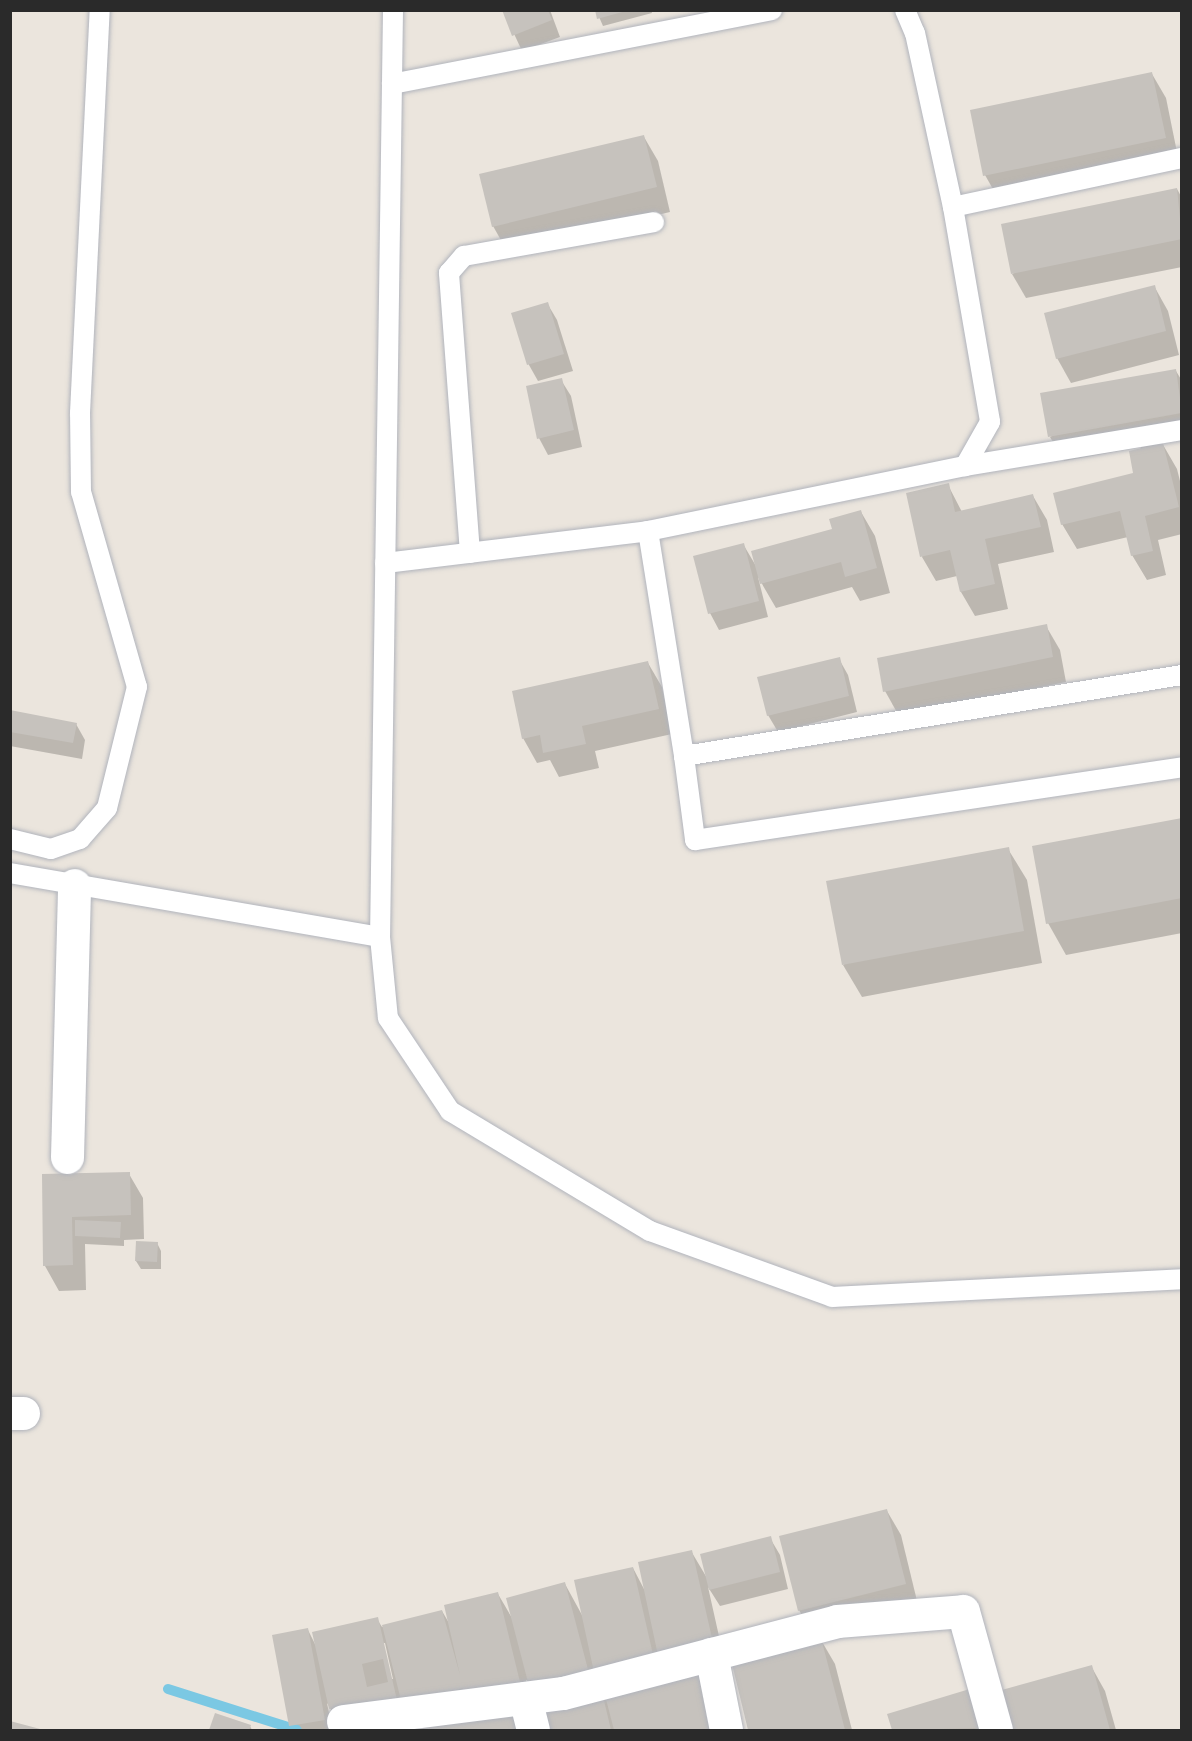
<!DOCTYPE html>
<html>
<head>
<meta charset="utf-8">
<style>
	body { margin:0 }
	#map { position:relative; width:1192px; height:1741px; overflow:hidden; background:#ebe5dd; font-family:Figtree,sans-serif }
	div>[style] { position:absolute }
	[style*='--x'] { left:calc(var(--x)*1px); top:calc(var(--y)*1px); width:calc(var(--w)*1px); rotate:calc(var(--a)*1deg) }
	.shadow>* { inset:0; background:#0003 }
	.stream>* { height:10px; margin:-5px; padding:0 5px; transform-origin:5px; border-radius:5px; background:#7bc8e3 }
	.building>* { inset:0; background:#c6c2bd }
	.roads { filter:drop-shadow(0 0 2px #b1b4bc) drop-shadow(0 0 2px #b1b4bc) }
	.service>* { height:20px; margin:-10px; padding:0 10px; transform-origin:10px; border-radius:10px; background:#fff }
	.minor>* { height:33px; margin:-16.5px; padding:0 16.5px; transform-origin:16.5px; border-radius:16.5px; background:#fff }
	span { translate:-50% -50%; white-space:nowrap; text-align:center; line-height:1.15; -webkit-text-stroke:6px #fff; paint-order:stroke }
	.frame { position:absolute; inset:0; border:12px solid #2a2a2a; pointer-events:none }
</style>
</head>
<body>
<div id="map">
	<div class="shadow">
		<div style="clip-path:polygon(503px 10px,550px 10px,560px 37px,522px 51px)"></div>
		<div style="clip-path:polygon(596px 10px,651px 10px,652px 13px,603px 26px)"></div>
		<div style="clip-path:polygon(1152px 74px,1166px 98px,1179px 162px,999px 200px,985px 175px)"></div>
		<div style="clip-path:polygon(644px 137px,658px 161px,670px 212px,507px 251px,493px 226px)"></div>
		<div style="clip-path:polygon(1177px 189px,1182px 198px,1182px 267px,1026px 298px,1012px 274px)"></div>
		<div style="clip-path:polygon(1154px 286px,1168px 311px,1179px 355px,1071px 383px,1057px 358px)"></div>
		<div style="clip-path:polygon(547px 303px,557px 320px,573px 371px,538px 381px,529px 365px,513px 314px)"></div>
		<div style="clip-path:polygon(1176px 371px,1182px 381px,1182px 440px,1162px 443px,1177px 469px,1182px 489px,1182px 534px,1158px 540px,1166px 575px,1147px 580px,1132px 555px,1128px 537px,1077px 549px,1062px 524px,1135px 474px,1141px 447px,1064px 461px,1050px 437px)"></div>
		<div style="clip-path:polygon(561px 380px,571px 396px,582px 447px,548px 455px,539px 438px)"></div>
		<div style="clip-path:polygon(948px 485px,962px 512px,1033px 496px,1047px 520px,1054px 552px,998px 564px,1008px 609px,975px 616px,961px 592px,957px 576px,936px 581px,922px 557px)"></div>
		<div style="clip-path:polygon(861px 512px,875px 536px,890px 593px,860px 601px,852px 587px,776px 608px,758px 577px,768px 617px,719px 630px,710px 613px,743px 544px,756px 566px,834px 530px)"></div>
		<div style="clip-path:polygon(1046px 626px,1060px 650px,1066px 682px,899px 716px,885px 691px)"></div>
		<div style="clip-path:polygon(839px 659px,848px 675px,857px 712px,778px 732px,768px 715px)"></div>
		<div style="clip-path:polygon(648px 663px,662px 687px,672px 734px,595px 751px,599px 768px,559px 777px,550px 760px,537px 763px,523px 738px)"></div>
		<div style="clip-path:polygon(10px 712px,76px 724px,85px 740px,82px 759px,10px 746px)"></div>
		<div style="clip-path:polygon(1182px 819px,1182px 933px,1066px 955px,1048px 923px)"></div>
		<div style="clip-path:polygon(1008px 849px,1027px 880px,1042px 963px,862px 997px,843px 965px)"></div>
		<div style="clip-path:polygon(129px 1174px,143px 1198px,144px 1239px,124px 1240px,124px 1246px,85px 1244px,86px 1290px,59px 1291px,45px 1266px,43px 1175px)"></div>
		<div style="clip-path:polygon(157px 1243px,161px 1251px,161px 1269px,141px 1269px,136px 1261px)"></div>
		<div style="clip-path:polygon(887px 1511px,901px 1535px,919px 1609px,813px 1635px,799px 1610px)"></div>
		<div style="clip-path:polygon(evenodd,770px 1538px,780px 1555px,788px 1589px,720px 1606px,708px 1587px,727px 1672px,723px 1730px,425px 1730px,406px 1709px,411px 1730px,293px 1730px,290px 1725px,308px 1630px,315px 1644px,377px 1619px,382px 1627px,442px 1611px,449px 1623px,498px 1594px,512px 1618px,565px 1584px,582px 1615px,633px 1568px,644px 1589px,691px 1551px,707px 1578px,770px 1538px,382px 1643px,385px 1643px,393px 1679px,390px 1679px,382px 1643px,770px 1538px,526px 1680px,527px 1680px,541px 1703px,532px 1705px,526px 1680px,770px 1538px,600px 1688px,619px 1697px,607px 1700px,600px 1688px,770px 1538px,327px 1703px,337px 1719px,332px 1728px,327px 1703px)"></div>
		<div style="clip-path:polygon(821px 1640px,835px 1664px,852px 1730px,750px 1730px,733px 1662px)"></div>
		<div style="clip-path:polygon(1091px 1666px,1105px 1691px,1116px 1730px,1010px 1730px)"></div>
		<div style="clip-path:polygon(972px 1690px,989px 1730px,893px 1730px,889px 1715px)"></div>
		<div style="clip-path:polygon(216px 1715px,250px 1726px,252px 1730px,211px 1730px)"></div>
	</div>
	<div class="stream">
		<div style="--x:168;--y:1689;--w:135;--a:17.6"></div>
	</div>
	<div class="building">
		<div style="clip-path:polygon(502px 10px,548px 10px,552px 20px,512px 36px)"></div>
		<div style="clip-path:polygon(595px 10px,626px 10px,626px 11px,597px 19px)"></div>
		<div style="clip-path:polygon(1152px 72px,1166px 138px,983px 176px,970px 110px)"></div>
		<div style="clip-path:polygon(644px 135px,657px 187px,492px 227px,479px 174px)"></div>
		<div style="clip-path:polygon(1177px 188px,1182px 239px,1011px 274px,1001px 224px)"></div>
		<div style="clip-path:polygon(1155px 285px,1166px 331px,1056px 359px,1044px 313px)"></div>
		<div style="clip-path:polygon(548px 302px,564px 354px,527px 365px,511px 313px)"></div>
		<div style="clip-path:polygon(1176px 369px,1182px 413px,1048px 437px,1040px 393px)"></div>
		<div style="clip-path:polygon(562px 378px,574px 430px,537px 439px,526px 386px)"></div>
		<div style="clip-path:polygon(1163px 443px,1179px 507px,1145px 516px,1153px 551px,1131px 556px,1120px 511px,1061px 525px,1053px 493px,1133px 473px,1129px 451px)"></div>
		<div style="clip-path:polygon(949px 483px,955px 512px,1033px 494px,1041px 527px,985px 539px,995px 584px,960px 592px,950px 550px,920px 557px,906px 493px)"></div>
		<div style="clip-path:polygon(861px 510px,877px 568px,845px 577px,841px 562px,760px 584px,751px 551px,832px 529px,829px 519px)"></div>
		<div style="clip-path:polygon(744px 543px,759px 601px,708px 614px,693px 556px)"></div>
		<div style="clip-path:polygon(1047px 624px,1053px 657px,883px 692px,877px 658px)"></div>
		<div style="clip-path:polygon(840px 657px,849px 696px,767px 716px,757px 677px)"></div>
		<div style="clip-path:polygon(648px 661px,659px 709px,582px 726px,586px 744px,543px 753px,540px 735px,522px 739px,512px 691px)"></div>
		<div style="clip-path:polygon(10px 710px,77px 723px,73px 743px,10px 732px)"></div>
		<div style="clip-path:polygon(1182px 818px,1182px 898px,1046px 924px,1032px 846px)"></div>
		<div style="clip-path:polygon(1009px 847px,1024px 931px,842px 965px,826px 881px)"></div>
		<div style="clip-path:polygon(130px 1172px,131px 1215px,72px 1217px,73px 1265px,43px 1266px,42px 1174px)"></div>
		<div style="clip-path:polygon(75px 1220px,121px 1222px,120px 1238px,75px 1236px)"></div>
		<div style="clip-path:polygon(136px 1241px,158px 1242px,157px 1262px,135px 1261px)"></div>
		<div style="clip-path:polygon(887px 1509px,906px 1584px,798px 1611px,779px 1536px)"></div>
		<div style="clip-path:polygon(771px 1536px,780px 1572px,709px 1590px,700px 1554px)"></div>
		<div style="clip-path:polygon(692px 1550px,714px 1647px,659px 1660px,638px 1562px)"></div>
		<div style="clip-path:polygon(633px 1567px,654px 1659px,594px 1672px,574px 1580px)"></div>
		<div style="clip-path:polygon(565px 1582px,591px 1681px,529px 1686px,506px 1598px)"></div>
		<div style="clip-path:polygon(498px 1592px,520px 1682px,465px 1695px,463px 1688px,402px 1704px,382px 1625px,442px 1610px,460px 1675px,444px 1605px)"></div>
		<div style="clip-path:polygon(evenodd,378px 1617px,399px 1709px,362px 1702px,329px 1709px,312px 1632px,378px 1617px,383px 1659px,388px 1682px,367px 1687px,362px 1664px,383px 1659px)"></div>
		<div style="clip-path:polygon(308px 1628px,325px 1720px,289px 1726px,272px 1635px)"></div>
		<div style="clip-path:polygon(821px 1638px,845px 1730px,748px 1730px,731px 1660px)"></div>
		<div style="clip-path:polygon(1092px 1665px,1110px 1730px,1008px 1730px,998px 1691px)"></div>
		<div style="clip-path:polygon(701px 1672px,712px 1730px,614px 1730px,606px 1699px)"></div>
		<div style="clip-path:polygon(601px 1688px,611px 1730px,537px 1730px,531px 1704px)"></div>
		<div style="clip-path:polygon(973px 1688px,985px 1728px,892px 1730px,887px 1714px)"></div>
		<div style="clip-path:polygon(521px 1702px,527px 1730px,423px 1730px,422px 1723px)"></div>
		<div style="clip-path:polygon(215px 1713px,251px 1725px,249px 1730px,209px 1730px)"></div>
		<div style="clip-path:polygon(10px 1721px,44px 1730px,10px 1730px)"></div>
	</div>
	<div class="roads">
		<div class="service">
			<div style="--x:393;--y:10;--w:927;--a:90.8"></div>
			<div style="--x:380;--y:937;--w:81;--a:84.4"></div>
			<div style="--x:388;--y:1018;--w:112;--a:56.3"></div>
			<div style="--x:450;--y:1111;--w:233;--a:31"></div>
			<div style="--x:650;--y:1231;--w:194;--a:19.9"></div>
			<div style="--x:832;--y:1297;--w:350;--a:-2.9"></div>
			<div style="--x:905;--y:10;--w:25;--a:67"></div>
			<div style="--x:915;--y:33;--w:178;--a:77.7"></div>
			<div style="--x:953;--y:207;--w:218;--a:80.2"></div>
			<div style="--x:990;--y:422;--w:51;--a:119.6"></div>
			<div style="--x:392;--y:84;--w:387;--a:-11"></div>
			<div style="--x:953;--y:207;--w:234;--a:-12.1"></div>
			<div style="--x:648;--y:531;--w:228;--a:80.9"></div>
			<div style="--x:684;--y:756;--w:505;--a:-9.24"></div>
			<div style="--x:470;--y:553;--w:281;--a:-94.3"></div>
			<div style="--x:449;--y:273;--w:23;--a:-49"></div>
			<div style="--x:464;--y:256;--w:193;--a:-10.1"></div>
			<div style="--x:385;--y:563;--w:265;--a:-6.9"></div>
			<div style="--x:648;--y:531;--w:324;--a:-11.6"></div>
			<div style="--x:965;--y:466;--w:220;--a:-9.4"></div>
			<div style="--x:684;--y:756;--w:85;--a:82.5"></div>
			<div style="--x:695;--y:840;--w:492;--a:-8.5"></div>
			<div style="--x:10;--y:839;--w:42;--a:13.7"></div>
			<div style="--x:51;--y:849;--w:31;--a:-19"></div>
			<div style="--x:80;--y:839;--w:41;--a:-48.9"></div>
			<div style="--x:107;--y:808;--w:125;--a:-76.1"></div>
			<div style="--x:137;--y:687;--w:203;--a:-106"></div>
			<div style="--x:81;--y:492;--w:79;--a:-90.7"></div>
			<div style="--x:80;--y:413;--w:403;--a:-87.2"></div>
			<div style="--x:10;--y:873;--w:375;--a:9.8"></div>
		</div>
		<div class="minor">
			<div style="--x:67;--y:1157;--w:272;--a:-88.5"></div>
			<div style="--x:10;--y:1413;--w:13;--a:0"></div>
			<div style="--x:711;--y:1654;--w:77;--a:78.8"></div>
			<div style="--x:525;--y:1698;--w:33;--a:76"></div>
			<div style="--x:343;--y:1721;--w:222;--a:-7.3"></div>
			<div style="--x:563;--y:1693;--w:283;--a:-14.7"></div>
			<div style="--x:837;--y:1621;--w:126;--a:-4.5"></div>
			<div style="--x:963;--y:1611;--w:123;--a:74.5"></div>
		</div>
	</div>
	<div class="frame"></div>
</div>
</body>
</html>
